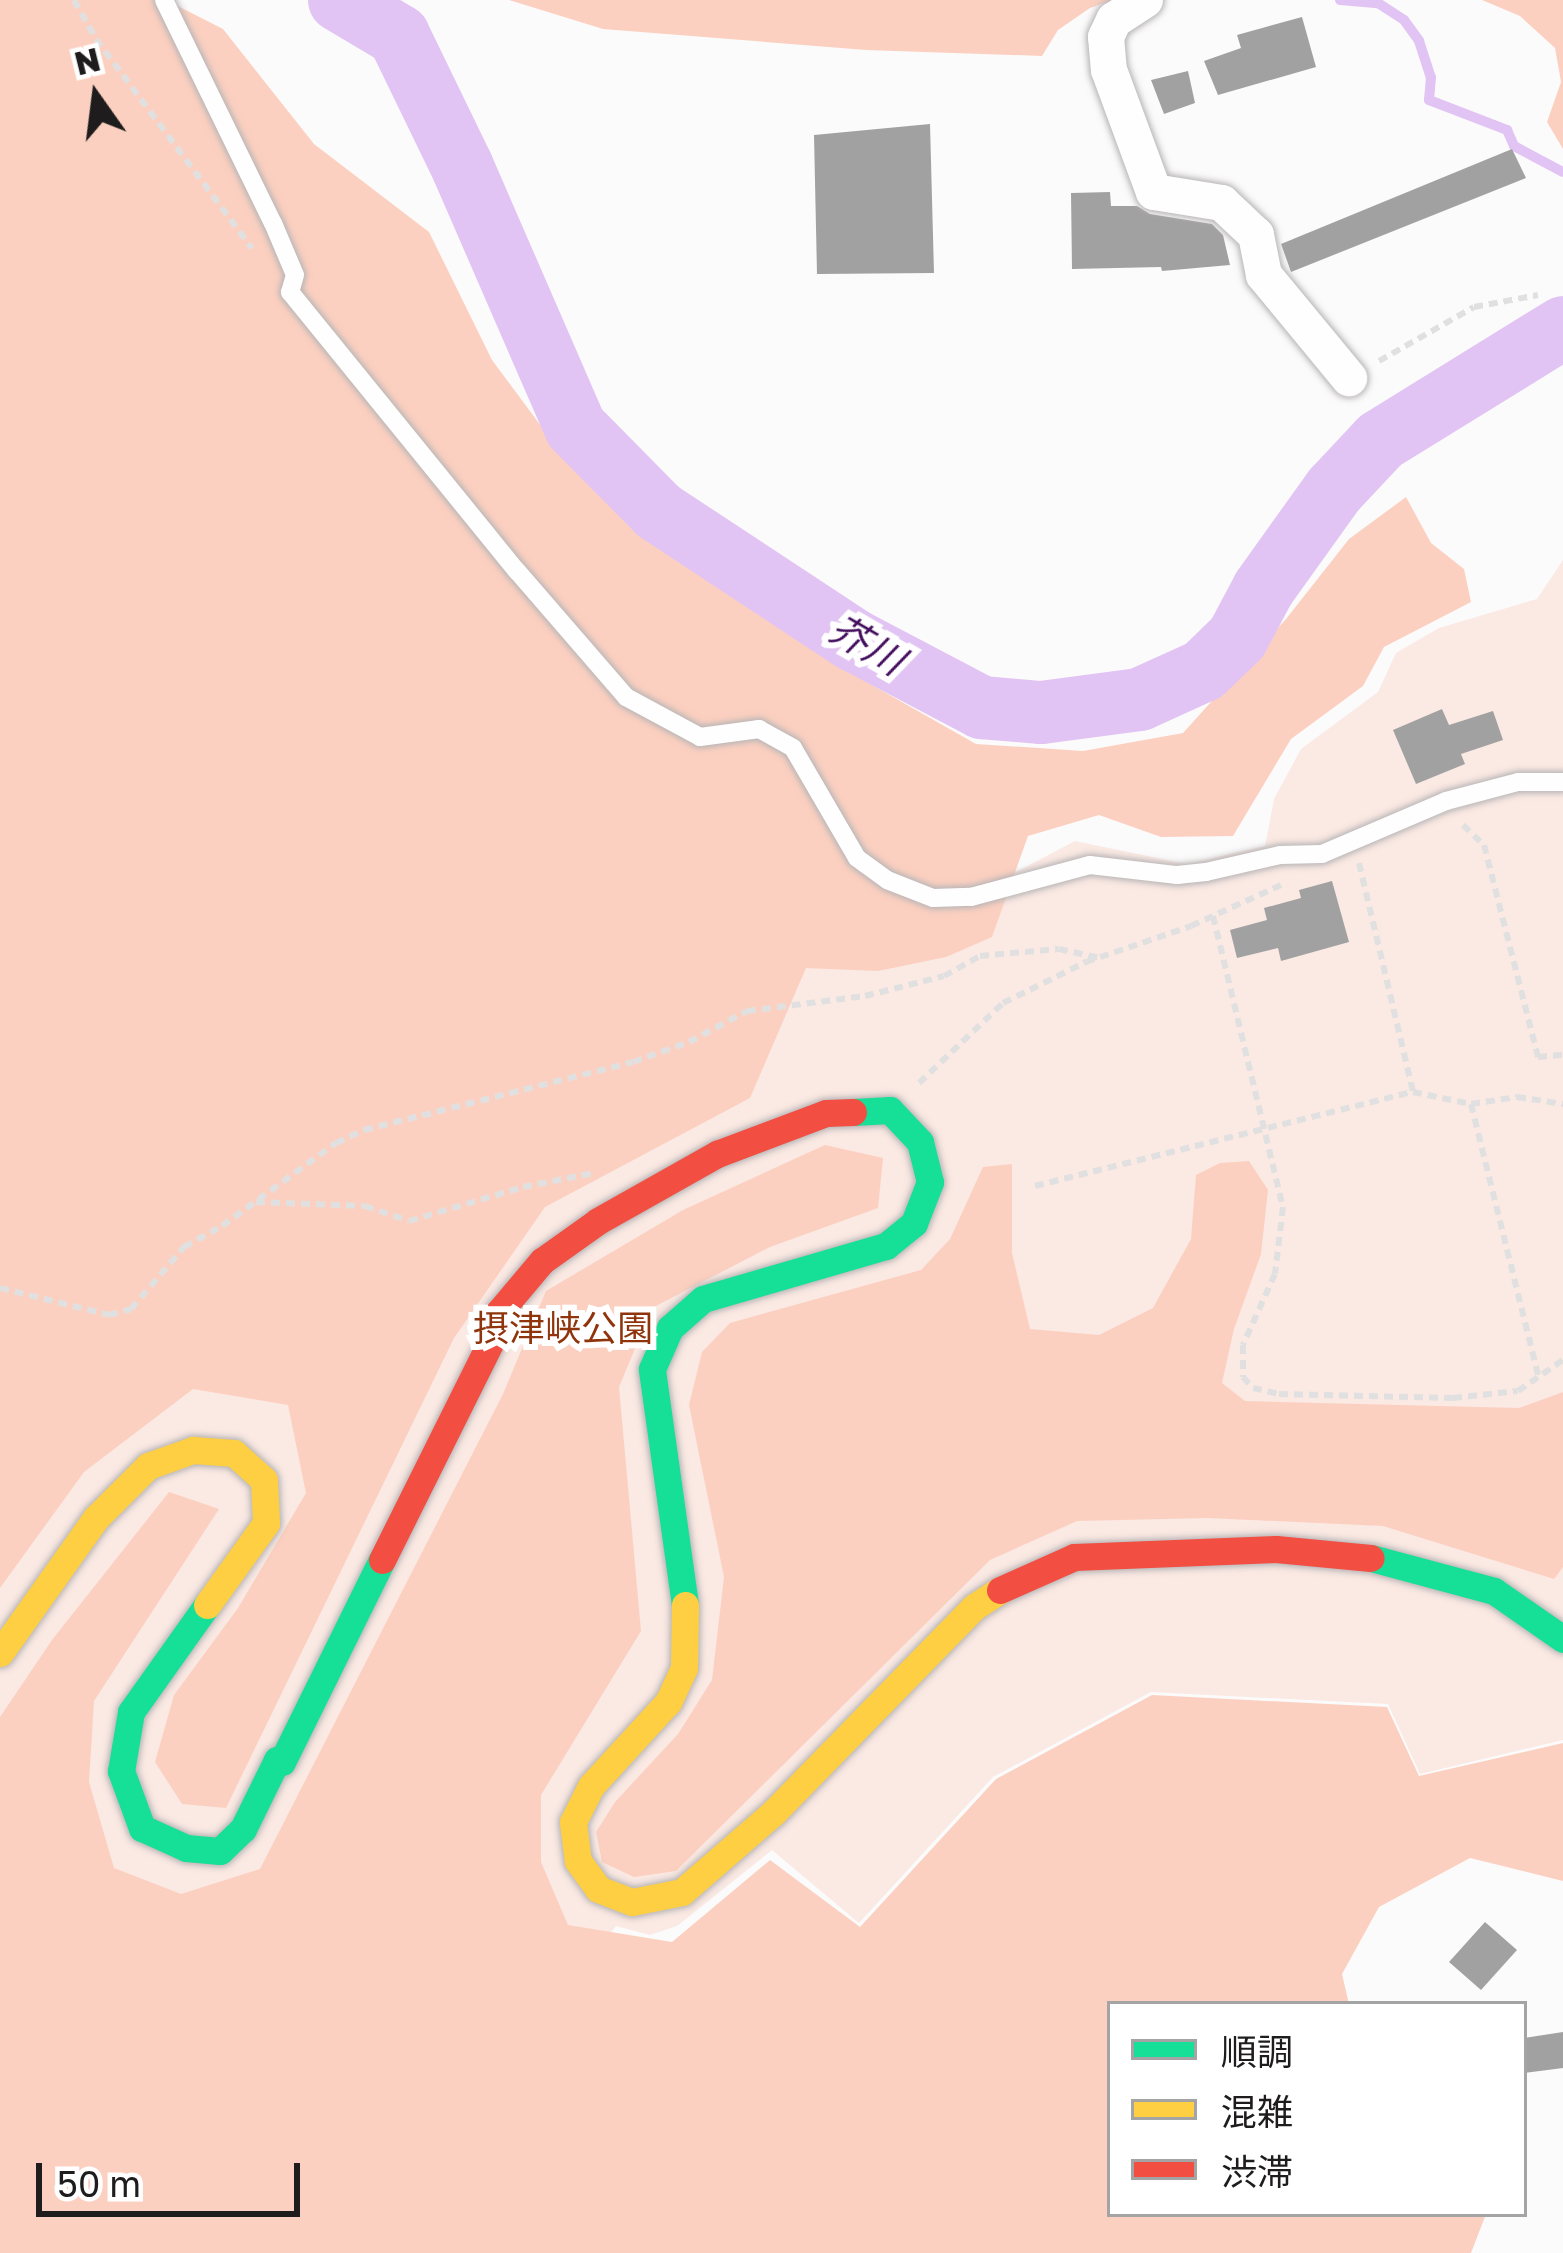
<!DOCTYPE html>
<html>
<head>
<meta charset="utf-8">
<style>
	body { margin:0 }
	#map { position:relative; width:1563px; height:2253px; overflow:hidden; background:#fcfbfb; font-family:"Golos Text","Noto Sans JP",sans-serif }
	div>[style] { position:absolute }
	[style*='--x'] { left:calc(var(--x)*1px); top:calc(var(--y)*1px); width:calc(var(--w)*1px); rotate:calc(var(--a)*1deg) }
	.green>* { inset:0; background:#fbe9e3 }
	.forest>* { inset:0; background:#fcd0c0 }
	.stream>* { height:10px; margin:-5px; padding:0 5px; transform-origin:5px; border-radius:5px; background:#e1c4f3 }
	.river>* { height:63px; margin:-31.5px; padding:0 31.5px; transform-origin:31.5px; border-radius:31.5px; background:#e1c4f3 }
	.building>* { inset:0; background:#a2a1a2 }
	.path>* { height:6px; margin-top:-3px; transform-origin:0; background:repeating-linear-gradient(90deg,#e1e0e0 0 9px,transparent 0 15px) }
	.roads { filter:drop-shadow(0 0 3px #b7b5b6) drop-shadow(0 0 3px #b7b5b6) }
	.lane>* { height:18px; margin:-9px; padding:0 9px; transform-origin:9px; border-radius:9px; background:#fffefe }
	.street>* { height:36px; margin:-18px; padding:0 18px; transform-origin:18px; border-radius:18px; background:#fffefe }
	.fast>* { height:27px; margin:-13.5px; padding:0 13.5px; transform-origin:13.5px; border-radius:13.5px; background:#16e098 }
	.slow>* { height:27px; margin:-13.5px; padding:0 13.5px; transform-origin:13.5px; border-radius:13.5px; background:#ffcf43 }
	.jam>* { height:27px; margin:-13.5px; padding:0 13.5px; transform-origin:13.5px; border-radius:13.5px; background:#f24e42 }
	span { translate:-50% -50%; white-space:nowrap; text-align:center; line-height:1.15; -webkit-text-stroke:12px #fff; paint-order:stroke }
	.park-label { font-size:36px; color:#90340c }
	.water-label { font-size:39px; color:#440e5e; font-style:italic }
	.legend { position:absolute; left:1107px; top:2001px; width:420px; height:216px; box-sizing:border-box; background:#fff; border:3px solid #a5a4a5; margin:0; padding:15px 21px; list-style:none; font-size:36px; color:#1e1c1d }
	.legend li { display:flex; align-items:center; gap:24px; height:60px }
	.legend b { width:60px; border:3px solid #a5a4a5 }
	.north { position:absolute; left:36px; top:36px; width:120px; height:120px; -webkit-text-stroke:9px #fff; paint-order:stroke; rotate:346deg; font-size:33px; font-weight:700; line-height:48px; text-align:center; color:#1e1c1d }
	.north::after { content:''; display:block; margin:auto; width:42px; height:54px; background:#1e1c1d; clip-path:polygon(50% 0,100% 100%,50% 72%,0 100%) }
	.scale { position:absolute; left:36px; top:2163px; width:264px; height:54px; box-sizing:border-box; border:6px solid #1e1c1d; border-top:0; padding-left:15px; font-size:36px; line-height:42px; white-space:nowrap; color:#1e1c1d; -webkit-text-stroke:9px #fff; paint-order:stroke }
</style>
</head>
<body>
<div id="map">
	<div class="green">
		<div style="clip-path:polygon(0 0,976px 884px,1020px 870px,1075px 841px,1186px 864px,1265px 846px,1274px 799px,1301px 749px,1378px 692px,1396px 653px,1439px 628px,1537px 599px,1563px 560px,1563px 1740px,1420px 1774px,1388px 1704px,1151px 1692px,993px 1777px,859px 1923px,772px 1850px,677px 1926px,650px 1935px,616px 1926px,598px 1950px,0 2231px)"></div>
	</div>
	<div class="forest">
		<div style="clip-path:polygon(0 0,166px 0,223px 29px,314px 144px,429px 232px,492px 360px,544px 430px,630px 527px,872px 685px,976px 744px,1083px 751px,1183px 733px,1286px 619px,1349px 539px,1406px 497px,1431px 543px,1464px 569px,1471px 602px,1384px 647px,1363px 686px,1291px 739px,1233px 836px,1161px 837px,1099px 815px,1028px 836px,992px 937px,946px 957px,878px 971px,806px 968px,750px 1098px,545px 1207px,454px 1338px,226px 1808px,182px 1804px,155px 1762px,174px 1695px,238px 1608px,306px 1493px,288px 1405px,193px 1389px,84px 1472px,0 1588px)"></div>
		<div style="clip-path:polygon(509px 0,1113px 0,1090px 8px,1058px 30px,1042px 56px,866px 50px,603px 29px)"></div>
		<div style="clip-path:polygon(1482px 0,1563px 0,1563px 149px,1547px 122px,1561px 82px,1555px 48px,1520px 16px)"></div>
		<div style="clip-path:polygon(825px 1145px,883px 1158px,878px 1208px,770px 1247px,652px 1308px,619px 1387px,641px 1631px,541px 1795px,541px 1862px,568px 1925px,672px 1942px,770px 1860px,860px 1927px,996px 1779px,1152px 1695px,1387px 1707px,1419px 1776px,1563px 1743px,1563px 1881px,1470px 1858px,1379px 1907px,1342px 1974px,1349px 2004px,1110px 2004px,1110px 2214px,1486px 2214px,1471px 2253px,0 2253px,0 1717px,52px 1640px,169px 1492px,219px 1509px,94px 1701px,89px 1782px,114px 1868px,181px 1894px,260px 1869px,503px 1394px,546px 1291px,683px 1210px)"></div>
		<div style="clip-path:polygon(1249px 1161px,1268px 1190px,1261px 1254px,1234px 1329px,1222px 1383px,1245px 1401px,1519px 1408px,1563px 1392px,1563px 1567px,1554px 1579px,1383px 1526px,1208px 1518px,1077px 1521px,990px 1560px,676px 1871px,634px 1877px,602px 1862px,596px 1832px,615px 1802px,678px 1734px,712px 1680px,724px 1577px,689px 1405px,702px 1352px,730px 1323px,921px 1270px,950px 1239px,983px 1167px,1012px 1164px,1012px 1253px,1030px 1329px,1099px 1335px,1153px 1308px,1191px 1239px,1196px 1175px,1220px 1163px)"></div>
	</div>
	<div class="stream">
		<div style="--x:1340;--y:0;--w:38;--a:5"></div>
		<div style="--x:1378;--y:3;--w:31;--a:33"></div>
		<div style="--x:1404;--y:20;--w:26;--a:54"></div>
		<div style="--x:1419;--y:41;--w:38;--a:72"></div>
		<div style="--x:1431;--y:77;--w:23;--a:95"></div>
		<div style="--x:1429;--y:100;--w:84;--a:21"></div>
		<div style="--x:1507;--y:130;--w:17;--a:66"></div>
		<div style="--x:1514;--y:146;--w:55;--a:28"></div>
	</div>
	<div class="river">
		<div style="--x:339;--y:0;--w:69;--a:30.7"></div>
		<div style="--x:398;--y:35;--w:147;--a:64.1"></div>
		<div style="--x:462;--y:167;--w:283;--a:66.5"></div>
		<div style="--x:575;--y:427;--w:118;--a:45.3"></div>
		<div style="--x:658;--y:511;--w:235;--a:33.4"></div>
		<div style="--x:854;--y:640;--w:144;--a:27.8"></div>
		<div style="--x:981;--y:707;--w:60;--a:4.8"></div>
		<div style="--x:1041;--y:712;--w:99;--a:-7.6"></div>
		<div style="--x:1139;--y:699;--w:70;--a:-24.4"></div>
		<div style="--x:1203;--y:670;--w:47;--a:-44.1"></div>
		<div style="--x:1237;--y:637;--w:55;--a:-62"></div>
		<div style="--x:1263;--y:588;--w:122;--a:-54.4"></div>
		<div style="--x:1334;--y:489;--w:67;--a:-46.8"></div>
		<div style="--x:1380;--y:440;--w:215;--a:-31.7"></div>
	</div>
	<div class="building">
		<div style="clip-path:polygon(1302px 17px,1316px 67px,1218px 95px,1204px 61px,1241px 48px,1237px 35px)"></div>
		<div style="clip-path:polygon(1188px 71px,1195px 103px,1164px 114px,1151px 80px)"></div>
		<div style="clip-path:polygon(930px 124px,934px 273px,817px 274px,814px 135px)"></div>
		<div style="clip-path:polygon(1512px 149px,1526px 178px,1291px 272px,1281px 244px)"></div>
		<div style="clip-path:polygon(1110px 192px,1111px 206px,1137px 206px,1150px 214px,1212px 224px,1223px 235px,1230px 265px,1162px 271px,1161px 267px,1072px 269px,1071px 193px)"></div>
		<div style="clip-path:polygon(1442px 709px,1449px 725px,1493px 711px,1503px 740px,1461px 754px,1465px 764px,1416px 784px,1393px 730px)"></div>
		<div style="clip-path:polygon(1332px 881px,1349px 942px,1281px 961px,1278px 948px,1237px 958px,1230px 930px,1267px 920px,1264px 908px,1301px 898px,1299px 890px)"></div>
		<div style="clip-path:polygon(1485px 1922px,1517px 1950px,1481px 1990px,1449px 1962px)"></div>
		<div style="clip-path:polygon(1563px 2032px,1563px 2068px,1524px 2073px,1524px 2038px)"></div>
	</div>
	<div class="path">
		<div style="--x:74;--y:0;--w:45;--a:60.6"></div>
		<div style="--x:96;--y:39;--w:261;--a:53.3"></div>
		<div style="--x:1379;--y:361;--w:109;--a:-29.6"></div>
		<div style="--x:1474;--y:307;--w:65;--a:-10.6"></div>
		<div style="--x:1463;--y:825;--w:29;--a:44"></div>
		<div style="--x:1484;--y:845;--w:219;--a:75.7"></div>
		<div style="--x:1538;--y:1057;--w:25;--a:-5"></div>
		<div style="--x:1359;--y:863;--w:235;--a:76.7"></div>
		<div style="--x:1413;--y:1092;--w:59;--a:11.7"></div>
		<div style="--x:1471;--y:1104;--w:282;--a:76.1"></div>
		<div style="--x:1213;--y:916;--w:299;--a:76.5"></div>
		<div style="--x:1283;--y:1207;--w:67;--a:96.8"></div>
		<div style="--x:1275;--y:1274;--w:78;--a:114.3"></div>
		<div style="--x:1243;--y:1345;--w:32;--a:90"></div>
		<div style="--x:1243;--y:1377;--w:15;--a:48"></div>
		<div style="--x:1253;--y:1388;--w:27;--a:13"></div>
		<div style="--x:1279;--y:1394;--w:174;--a:1.3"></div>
		<div style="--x:1453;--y:1398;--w:65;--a:-6.1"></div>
		<div style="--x:1518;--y:1391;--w:55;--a:-34.6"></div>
		<div style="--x:919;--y:1083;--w:116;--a:-43.6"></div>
		<div style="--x:1003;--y:1003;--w:93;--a:-26.3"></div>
		<div style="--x:1086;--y:962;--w:111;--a:-18.9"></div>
		<div style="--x:1191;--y:926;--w:99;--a:-24.5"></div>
		<div style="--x:1471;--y:1104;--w:47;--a:-8.7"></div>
		<div style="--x:1517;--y:1097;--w:47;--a:8.7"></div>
		<div style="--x:1035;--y:1186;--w:390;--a:-14"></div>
		<div style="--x:256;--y:1202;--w:109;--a:2.1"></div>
		<div style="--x:365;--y:1206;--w:46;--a:18.8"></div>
		<div style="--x:409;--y:1221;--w:119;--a:-16.6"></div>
		<div style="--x:523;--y:1187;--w:72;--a:-11.2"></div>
		<div style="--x:0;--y:1288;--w:112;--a:13.9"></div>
		<div style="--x:109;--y:1315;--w:23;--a:-15"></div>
		<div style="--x:131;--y:1309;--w:82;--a:-49.5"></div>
		<div style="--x:184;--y:1247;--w:43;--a:-28.9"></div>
		<div style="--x:222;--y:1226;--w:141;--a:-36.1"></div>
		<div style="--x:336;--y:1143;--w:31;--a:-25"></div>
		<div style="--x:364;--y:1130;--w:277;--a:-14.2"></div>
		<div style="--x:633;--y:1062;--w:59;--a:-19.7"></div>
		<div style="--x:689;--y:1042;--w:66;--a:-28.1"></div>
		<div style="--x:747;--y:1011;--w:119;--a:-7.2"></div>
		<div style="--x:865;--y:996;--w:81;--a:-14.2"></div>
		<div style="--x:944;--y:976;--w:41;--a:-29.1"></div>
		<div style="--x:980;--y:956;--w:79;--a:-5.1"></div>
		<div style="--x:1059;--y:949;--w:42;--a:12.4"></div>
	</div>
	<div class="roads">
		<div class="lane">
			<div style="--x:164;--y:0;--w:248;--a:64"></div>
			<div style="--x:273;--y:223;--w:56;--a:67.1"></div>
			<div style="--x:295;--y:275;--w:18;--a:106"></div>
			<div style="--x:290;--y:292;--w:360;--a:50.9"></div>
			<div style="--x:517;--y:571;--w:167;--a:49.1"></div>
			<div style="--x:626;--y:697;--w:84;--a:28.4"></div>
			<div style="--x:700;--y:737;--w:60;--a:-7.7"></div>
			<div style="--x:759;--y:729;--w:39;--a:29"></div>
			<div style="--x:793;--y:748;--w:127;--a:59.8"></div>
			<div style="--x:857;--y:858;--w:37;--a:36"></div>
			<div style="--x:887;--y:880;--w:49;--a:21.4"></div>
			<div style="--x:933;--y:898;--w:38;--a:-2"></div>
			<div style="--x:971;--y:897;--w:123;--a:-15.1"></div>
			<div style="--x:1090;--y:865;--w:88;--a:6.6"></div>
			<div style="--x:1177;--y:875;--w:29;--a:-6"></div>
			<div style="--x:1206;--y:872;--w:76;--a:-12.9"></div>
			<div style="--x:1280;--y:855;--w:42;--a:-1.4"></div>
			<div style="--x:1322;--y:854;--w:135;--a:-23.1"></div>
			<div style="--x:1446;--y:801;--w:74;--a:-14.8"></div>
			<div style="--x:1518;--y:782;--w:45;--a:0"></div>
		</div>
		<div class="street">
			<div style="--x:1145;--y:0;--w:37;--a:147"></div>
			<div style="--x:1114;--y:20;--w:19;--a:115"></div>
			<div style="--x:1106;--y:37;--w:33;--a:85"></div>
			<div style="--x:1109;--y:70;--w:130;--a:69.8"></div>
			<div style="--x:1154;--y:192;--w:69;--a:9.2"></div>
			<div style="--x:1222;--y:203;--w:47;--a:43.3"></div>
			<div style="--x:1256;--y:235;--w:41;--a:78.7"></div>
			<div style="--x:1264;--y:275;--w:134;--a:50.5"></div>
		</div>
		<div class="fast">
			<div style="--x:1371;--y:1558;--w:127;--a:15"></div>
			<div style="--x:1494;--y:1591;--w:84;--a:34.8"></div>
			<div style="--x:207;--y:1605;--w:131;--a:125.4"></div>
			<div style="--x:131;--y:1712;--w:60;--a:99.6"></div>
			<div style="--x:121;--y:1771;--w:61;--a:69.8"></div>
			<div style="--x:142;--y:1828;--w:48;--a:24.4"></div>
			<div style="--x:186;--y:1848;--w:34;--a:5"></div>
			<div style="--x:220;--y:1851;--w:32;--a:-44"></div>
			<div style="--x:243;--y:1829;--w:77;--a:-63.8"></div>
			<div style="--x:277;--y:1760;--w:5;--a:22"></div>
			<div style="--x:282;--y:1762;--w:225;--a:-63.7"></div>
			<div style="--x:685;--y:1605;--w:238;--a:-98"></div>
			<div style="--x:652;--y:1369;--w:45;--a:-66.3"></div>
			<div style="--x:670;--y:1328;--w:44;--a:-41.3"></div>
			<div style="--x:703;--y:1299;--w:191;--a:-16.2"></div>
			<div style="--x:886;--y:1246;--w:36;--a:-39"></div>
			<div style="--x:914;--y:1223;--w:44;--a:-68.7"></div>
			<div style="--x:930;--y:1182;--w:41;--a:-104"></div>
			<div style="--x:920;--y:1142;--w:44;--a:-133.2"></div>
			<div style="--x:890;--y:1110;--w:37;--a:177"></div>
		</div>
		<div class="slow">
			<div style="--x:685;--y:1605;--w:63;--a:90.9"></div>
			<div style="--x:684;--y:1668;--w:38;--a:115"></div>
			<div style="--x:668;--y:1702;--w:114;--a:132.5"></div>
			<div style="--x:591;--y:1786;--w:40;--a:116.6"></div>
			<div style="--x:573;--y:1822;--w:39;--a:83"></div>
			<div style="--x:578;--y:1861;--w:34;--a:54"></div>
			<div style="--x:598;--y:1889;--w:36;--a:21"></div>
			<div style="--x:632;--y:1902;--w:51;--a:-11.3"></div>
			<div style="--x:682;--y:1892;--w:121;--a:-41"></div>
			<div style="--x:773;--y:1813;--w:288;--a:-45.7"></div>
			<div style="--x:974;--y:1607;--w:31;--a:-33"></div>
			<div style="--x:0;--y:1653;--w:166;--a:-54.6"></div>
			<div style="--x:96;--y:1518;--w:74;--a:-45"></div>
			<div style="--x:148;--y:1466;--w:48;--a:-19.6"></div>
			<div style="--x:193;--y:1450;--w:41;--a:4.2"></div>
			<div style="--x:234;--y:1453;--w:40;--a:42"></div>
			<div style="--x:264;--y:1480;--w:43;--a:87.3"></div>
			<div style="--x:266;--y:1523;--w:101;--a:125.7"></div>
		</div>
		<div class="jam">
			<div style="--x:382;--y:1560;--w:274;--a:-63.5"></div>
			<div style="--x:504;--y:1315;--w:6;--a:-149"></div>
			<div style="--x:499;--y:1312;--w:67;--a:-49.9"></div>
			<div style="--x:542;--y:1261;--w:69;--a:-35.5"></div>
			<div style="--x:598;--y:1221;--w:137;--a:-29.4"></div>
			<div style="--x:717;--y:1154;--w:116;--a:-20.6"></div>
			<div style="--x:826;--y:1113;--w:27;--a:-2"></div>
			<div style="--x:1000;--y:1590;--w:81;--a:-24"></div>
			<div style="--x:1074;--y:1557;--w:202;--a:-2.3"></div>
			<div style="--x:1276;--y:1549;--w:95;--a:5.4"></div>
		</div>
	</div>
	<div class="park-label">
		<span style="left:563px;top:1328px">摂津峡公園</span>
	</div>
	<div class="water-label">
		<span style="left:867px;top:645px;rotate:30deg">芥川</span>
	</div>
	<ul class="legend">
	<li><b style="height:15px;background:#16e098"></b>順調</li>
	<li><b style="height:15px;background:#ffcf43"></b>混雑</li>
	<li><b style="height:15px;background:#f24e42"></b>渋滞</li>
	</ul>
	<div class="north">N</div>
	<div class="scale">50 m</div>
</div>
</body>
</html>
